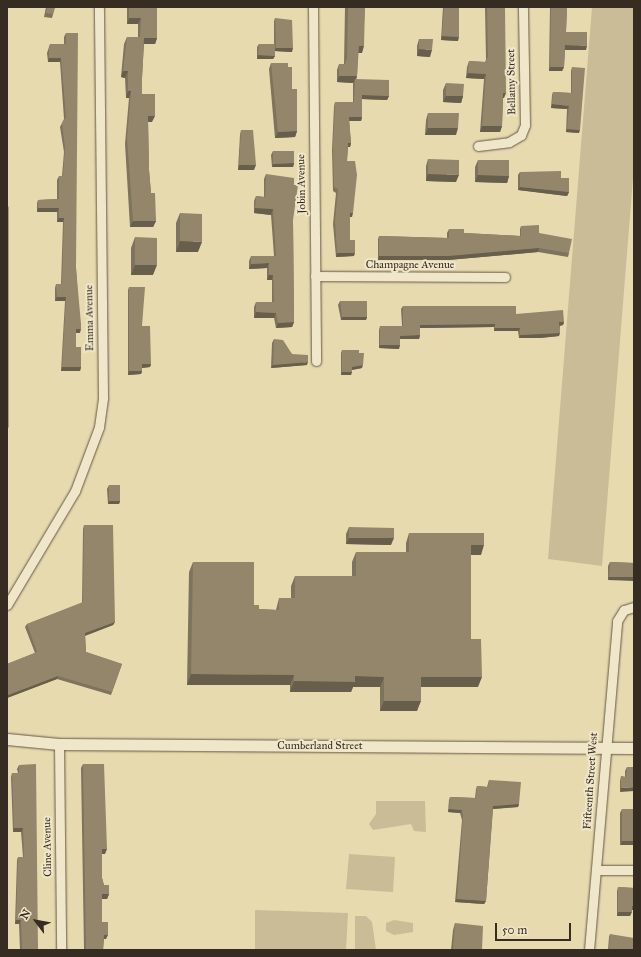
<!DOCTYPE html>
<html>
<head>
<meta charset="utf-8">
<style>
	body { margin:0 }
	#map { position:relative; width:641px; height:957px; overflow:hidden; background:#e8daaf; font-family:"IM FELL Great Primer",serif }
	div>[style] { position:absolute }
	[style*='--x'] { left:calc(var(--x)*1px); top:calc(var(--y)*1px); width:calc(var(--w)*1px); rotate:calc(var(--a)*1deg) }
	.green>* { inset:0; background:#cabc97 }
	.stream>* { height:3px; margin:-1.5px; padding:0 1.5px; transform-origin:1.5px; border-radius:1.5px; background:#ab9f7f }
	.roads { filter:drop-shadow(0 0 1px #625845) drop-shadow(0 0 1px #625845) }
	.minor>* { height:9px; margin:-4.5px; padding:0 4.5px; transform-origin:4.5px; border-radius:4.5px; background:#f0e7cb }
	.tertiary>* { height:11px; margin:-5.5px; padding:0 5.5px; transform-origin:5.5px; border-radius:5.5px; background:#f0e7cb }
	.wall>* { inset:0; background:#7e735c }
	.shaded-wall>* { inset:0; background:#675e4b }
	.building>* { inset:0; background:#93866b }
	span { translate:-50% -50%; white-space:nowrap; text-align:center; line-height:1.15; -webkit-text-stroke:4px #f0e7cb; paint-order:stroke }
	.street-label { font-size:11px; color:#362c22 }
	.frame { position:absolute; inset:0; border:8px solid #362c22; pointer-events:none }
	.north { position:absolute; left:16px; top:901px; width:40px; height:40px; -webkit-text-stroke:3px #f0e7cb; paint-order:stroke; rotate:302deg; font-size:11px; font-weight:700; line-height:16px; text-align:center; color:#362c22 }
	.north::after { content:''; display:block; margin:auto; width:14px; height:18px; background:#362c22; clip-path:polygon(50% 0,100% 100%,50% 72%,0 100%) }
	.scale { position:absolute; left:495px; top:923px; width:76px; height:18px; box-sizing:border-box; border:2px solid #362c22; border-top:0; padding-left:5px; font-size:12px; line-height:14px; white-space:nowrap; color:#362c22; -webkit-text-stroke:3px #f0e7cb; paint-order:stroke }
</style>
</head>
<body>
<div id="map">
	<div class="green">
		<div style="clip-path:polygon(592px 7px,634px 7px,634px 166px,602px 566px,548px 559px)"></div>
		<div style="clip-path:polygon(376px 801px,425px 801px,426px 832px,414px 831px,411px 824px,373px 830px,369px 824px,376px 814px)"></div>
		<div style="clip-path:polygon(349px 854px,395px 857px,393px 892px,346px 889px)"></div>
		<div style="clip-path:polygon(255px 910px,348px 913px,346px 950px,255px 950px)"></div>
		<div style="clip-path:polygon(355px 916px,366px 916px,372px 922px,376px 950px,355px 950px)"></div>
		<div style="clip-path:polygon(394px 920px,413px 923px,413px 932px,394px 935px,386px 931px,386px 923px)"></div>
	</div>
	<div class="stream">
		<div style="--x:7;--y:207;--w:219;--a:90"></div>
	</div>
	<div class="roads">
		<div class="minor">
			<div style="--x:313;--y:7;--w:354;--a:89.5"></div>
			<div style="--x:478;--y:146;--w:31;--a:-7"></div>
			<div style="--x:509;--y:142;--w:14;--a:-30"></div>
			<div style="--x:521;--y:135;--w:11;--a:-68"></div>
			<div style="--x:525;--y:125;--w:118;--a:-91"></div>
			<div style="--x:315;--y:276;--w:190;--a:0.3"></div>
			<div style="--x:7;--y:605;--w:133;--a:-59.2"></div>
			<div style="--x:75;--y:491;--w:68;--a:-69.4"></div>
			<div style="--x:99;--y:427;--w:30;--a:-82"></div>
			<div style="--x:103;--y:397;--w:390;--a:-90.6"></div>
			<div style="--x:59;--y:744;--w:206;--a:89.4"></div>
			<div style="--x:597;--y:870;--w:37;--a:0"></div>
			<div style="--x:589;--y:950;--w:330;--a:-85.1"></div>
			<div style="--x:617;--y:621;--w:13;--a:-58"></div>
			<div style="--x:624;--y:610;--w:10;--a:-17"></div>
		</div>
		<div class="tertiary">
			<div style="--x:7;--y:739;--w:52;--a:5.5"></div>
			<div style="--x:59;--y:744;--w:575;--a:0.4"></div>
		</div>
	</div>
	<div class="wall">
		<div style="clip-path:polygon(46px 7px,55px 7px,52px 18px,44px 17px)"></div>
		<div style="clip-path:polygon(127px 7px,157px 7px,157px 38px,155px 44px,144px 44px,142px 78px,142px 94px,152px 122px,148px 122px,149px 170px,151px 193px,156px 221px,153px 227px,130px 227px,125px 144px,129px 98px,126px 98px,125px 78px,121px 77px,124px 44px,127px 37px,138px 37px,138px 24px,127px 24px)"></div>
		<div style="clip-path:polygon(345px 7px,365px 7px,362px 53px,358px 53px,357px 76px,356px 79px,389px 96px,387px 100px,362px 99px,362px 117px,361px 121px,349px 121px,351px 143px,350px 147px,348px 147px,347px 161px,352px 217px,350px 217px,350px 240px,354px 256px,336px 257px,333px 224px,336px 193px,333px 191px,332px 150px,334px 106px,335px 102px,353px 102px,353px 83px,337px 82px,337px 70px,339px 64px,344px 64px)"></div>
		<div style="clip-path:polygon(443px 7px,459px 7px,458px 41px,441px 40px)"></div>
		<div style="clip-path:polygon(485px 7px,505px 7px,504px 98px,503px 98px,502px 126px,500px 132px,480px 132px,484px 79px,466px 78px,467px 67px,469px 61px,485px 62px,486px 60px)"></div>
		<div style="clip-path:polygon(550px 7px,567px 7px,566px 32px,586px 50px,565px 50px,564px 67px,562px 71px,549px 71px)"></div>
		<div style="clip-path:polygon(275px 18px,292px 52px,275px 51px,275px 56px,273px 59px,257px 59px,257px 47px,259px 44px,274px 44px,274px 21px)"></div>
		<div style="clip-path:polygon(66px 33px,76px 268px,80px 333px,76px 333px,76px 347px,81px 367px,80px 371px,61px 371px,65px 301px,55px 301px,55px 288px,56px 284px,61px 284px,63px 222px,57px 222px,57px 212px,37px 212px,37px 203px,38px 200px,57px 199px,57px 180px,59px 176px,62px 176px,64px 152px,60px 127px,64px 119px,60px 62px,48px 62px,47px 53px,50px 44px,64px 44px,64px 37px)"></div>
		<div style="clip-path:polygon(419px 39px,430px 57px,417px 56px,417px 46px)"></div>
		<div style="clip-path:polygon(271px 63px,288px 67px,292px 89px,297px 131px,295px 137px,275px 138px,269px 69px)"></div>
		<div style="clip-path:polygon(572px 67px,579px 133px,566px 132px,567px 109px,551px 108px,552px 95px,553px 92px,571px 93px,571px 71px)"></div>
		<div style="clip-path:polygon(446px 83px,463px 96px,461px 103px,443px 102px,443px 90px)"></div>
		<div style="clip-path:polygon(428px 113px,456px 135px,425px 135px,426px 120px)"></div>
		<div style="clip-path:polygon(241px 130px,254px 170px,238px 170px,240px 135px)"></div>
		<div style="clip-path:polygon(273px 151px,294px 163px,293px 167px,272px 167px,271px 155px)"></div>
		<div style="clip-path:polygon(428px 159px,456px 182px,426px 181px,426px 166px)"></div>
		<div style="clip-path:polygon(478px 160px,509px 176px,507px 183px,475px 182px,475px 167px)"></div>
		<div style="clip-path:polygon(520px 172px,561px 178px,569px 192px,567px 196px,518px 190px,518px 175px)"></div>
		<div style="clip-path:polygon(266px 174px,293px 220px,294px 322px,292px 327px,276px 328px,274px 318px,254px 318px,254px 307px,256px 302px,272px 302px,272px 280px,267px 280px,267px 268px,249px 269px,249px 261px,251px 256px,274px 256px,271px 215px,254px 213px,254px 201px,256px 196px,264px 197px,264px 179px)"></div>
		<div style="clip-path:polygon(180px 213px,198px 252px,176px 252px,176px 223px)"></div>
		<div style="clip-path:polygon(521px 226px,539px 233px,569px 253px,568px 257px,538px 252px,448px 260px,378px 260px,378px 239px,379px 236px,447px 238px,447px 233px,449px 229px,464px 233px,520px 236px,520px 229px)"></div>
		<div style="clip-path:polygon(135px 237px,153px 275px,131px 275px,131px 248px)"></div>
		<div style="clip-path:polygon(129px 287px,142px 326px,151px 364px,150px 367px,142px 368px,142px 371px,141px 374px,128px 375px,128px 290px)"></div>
		<div style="clip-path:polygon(340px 301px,367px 317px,366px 320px,341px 320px,338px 305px)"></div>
		<div style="clip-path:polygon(403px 306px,516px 314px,564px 322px,563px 325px,560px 326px,559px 336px,540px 338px,519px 338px,518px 331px,494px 331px,494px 327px,420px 328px,420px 335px,419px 339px,400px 339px,399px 349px,379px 348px,379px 330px,380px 326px,402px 326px,401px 309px)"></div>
		<div style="clip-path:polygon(274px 339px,292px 354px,307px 365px,271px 368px,272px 343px)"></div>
		<div style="clip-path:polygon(342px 350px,359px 353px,362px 368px,352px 370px,351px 375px,341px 375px,341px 353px)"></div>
		<div style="clip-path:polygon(109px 485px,120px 501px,119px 504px,108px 504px,107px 489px)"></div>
		<div style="clip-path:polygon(84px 525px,115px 622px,113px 625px,85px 636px,86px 652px,122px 664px,111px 695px,57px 679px,7px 698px,7px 664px,35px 653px,25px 627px,27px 624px,82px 603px,83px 529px)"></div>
		<div style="clip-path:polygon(349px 527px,391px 545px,346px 544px,346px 534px)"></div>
		<div style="clip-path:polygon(409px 533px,481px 555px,471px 555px,471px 639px,478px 687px,421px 687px,417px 711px,380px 711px,380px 687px,353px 687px,351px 692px,290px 692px,290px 685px,187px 685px,189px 572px,193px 562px,259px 609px,276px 610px,279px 598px,291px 598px,291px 586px,295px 576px,352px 576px,352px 562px,356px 552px,406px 552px,406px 543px)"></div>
		<div style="clip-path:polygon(610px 562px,634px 563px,608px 580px,608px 566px)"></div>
		<div style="clip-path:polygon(83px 764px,105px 854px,102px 854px,102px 878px,104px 885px,109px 894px,107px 899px,102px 899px,102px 922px,106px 939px,104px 939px,103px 950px,84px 950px,81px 768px)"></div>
		<div style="clip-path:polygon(19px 765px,38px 950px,20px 950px,19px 924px,15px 924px,17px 860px,18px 857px,23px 857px,21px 832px,13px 832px,11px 777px,12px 773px,18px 773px,17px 769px)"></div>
		<div style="clip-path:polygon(627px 767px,634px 767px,620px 792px,620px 781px,621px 776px,625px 777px,625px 771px)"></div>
		<div style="clip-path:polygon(489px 780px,519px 804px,518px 807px,493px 809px,486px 901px,484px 904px,455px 902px,462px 820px,460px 813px,448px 812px,449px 800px,450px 797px,475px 798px,476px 789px,477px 786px,487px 787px)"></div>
		<div style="clip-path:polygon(622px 809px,634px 822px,620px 845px,620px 813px)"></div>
		<div style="clip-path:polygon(618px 887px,634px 888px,634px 910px,632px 910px,630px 916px,617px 916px,617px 891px)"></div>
		<div style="clip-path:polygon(455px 923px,482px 950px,451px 950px,453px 930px)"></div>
		<div style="clip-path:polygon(610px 934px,634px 950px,608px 950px,609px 937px)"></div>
	</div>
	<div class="shaded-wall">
		<div style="clip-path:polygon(129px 18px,141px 18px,138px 24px,127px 24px)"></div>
		<div style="clip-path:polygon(442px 36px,459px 37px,458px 41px,441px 40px)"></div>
		<div style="clip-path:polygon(144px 38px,157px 38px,155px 44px,142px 44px)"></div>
		<div style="clip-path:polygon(565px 45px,587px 46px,586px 50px,563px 50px)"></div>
		<div style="clip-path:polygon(359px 46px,364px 46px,362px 53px,356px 53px)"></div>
		<div style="clip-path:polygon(276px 48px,293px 48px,292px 52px,274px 51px)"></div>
		<div style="clip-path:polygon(419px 49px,432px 50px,430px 57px,417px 56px)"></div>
		<div style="clip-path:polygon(258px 55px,275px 56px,273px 59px,257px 59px)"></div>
		<div style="clip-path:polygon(49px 58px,61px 58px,60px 62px,48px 62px)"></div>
		<div style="clip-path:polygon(550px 67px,564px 67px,562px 71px,549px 71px)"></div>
		<div style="clip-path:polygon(123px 71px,128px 71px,125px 78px,121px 77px)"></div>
		<div style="clip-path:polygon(468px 73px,486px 74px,484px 79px,466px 78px)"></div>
		<div style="clip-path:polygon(339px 76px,357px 76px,355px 83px,355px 79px,353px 83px,337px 82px)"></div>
		<div style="clip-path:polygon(128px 91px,131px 91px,129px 98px,126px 98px)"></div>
		<div style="clip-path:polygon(503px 93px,506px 93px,504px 98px,501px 98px)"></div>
		<div style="clip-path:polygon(362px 95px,389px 96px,387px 100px,361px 99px)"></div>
		<div style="clip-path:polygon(446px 96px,463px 96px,461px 103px,443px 102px)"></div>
		<div style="clip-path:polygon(552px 104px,569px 106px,567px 109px,551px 108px)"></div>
		<div style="clip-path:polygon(148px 116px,155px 116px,152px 122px,146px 122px)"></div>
		<div style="clip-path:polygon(349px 117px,362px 117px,361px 121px,348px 121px)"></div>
		<div style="clip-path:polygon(482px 126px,502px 126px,500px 132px,480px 132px)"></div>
		<div style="clip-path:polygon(428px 128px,458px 128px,456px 135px,425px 135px)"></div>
		<div style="clip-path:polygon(567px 129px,580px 130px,579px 133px,566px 132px)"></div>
		<div style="clip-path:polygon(297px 131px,295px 137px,275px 138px,278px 132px)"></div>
		<div style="clip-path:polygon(348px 143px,351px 143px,350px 147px,347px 147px)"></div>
		<div style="clip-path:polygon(294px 163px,293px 167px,272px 167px,273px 164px)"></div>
		<div style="clip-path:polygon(239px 165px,256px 165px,254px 170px,238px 170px)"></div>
		<div style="clip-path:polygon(428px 174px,459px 175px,456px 182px,426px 181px)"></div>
		<div style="clip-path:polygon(478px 175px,509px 176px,507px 183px,475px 182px)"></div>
		<div style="clip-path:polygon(520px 187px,569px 192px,567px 196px,518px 190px)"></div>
		<div style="clip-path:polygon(38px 208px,59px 208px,57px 212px,37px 212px)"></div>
		<div style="clip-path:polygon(255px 208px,273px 209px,271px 215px,254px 213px)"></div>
		<div style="clip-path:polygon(350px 213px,353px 213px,352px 217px,348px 217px)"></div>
		<div style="clip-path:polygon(59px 218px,64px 218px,63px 222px,57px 222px)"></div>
		<div style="clip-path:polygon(133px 221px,156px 221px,153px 227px,130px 227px)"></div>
		<div style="clip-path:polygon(180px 241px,202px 242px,198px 252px,176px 252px)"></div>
		<div style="clip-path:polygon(539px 248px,538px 252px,448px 260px,378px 260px,379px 256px)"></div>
		<div style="clip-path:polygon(337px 253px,355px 253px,354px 256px,336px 257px)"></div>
		<div style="clip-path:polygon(269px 263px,267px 268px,249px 269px,251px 264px)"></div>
		<div style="clip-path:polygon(135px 265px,157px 265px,153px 275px,131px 275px)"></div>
		<div style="clip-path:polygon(269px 275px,273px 275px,272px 280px,267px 280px)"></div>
		<div style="clip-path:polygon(57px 297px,66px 297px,65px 301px,55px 301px)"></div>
		<div style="clip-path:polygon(256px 312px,276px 313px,274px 318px,254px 318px)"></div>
		<div style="clip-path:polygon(342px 317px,367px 317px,366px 320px,341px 320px)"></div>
		<div style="clip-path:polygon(294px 322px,292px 327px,276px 328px,278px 323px)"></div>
		<div style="clip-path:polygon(559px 322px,564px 322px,563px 325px,558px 326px)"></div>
		<div style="clip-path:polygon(495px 324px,494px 327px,419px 328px,420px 325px)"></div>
		<div style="clip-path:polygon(495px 328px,520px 328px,518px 331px,494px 331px)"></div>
		<div style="clip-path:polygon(76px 329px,81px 329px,80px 333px,74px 333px)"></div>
		<div style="clip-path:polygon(560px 333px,559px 336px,540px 338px,519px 338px,520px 335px)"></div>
		<div style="clip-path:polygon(420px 335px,419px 339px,399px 339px,400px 336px)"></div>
		<div style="clip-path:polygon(380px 345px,400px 345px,399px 349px,379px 348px)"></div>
		<div style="clip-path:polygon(308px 362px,307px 365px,271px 368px,273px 365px)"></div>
		<div style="clip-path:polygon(142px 364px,151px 364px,150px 367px,141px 368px)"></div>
		<div style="clip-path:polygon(363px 365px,362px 368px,351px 370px,352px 367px)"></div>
		<div style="clip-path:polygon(62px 367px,81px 367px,80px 371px,61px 371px)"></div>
		<div style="clip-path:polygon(129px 371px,142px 371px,141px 374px,128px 375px)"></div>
		<div style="clip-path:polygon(342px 372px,352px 372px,351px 375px,341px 375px)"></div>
		<div style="clip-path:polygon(109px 501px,120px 501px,119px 504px,108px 504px)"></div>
		<div style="clip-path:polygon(349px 538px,394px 538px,391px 545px,346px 544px)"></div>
		<div style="clip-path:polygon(471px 545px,484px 545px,481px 555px,467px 555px)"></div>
		<div style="clip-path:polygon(609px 577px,634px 577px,634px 581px,608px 580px)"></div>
		<div style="clip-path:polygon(115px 622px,113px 625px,84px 636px,85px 633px)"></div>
		<div style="clip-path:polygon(191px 674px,294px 675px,290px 685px,187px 685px)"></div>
		<div style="clip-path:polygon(58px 676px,57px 679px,7px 698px,8px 695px)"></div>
		<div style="clip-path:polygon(355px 676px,384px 677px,380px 687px,353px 687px,351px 692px,290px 692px,294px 681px)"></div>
		<div style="clip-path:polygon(421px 677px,482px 677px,478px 687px,418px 687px)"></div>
		<div style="clip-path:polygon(384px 701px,421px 701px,417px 711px,380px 711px)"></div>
		<div style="clip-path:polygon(634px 787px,634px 791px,620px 792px,621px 788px)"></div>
		<div style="clip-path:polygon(519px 804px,518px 807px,492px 809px,493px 806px)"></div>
		<div style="clip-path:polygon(449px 809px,462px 810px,460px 813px,448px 812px)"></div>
		<div style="clip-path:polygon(14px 828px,23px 828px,21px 832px,13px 832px)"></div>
		<div style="clip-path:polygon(622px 841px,634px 841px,634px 845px,620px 845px)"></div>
		<div style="clip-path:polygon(102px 849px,107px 849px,105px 854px,100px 854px)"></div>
		<div style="clip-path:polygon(102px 894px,109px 894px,107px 899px,100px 899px)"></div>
		<div style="clip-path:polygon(457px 899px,486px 901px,484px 904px,455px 902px)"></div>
		<div style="clip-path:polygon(632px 906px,634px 906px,634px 910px,630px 910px)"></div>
		<div style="clip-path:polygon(618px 912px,632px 912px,630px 916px,617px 916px)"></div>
		<div style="clip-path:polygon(16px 920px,21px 920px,19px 924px,15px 924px)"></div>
		<div style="clip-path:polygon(104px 935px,108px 935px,106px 939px,102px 939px)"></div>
	</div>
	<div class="building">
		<div style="clip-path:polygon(47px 7px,55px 7px,53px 14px,46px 13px)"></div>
		<div style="clip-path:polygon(129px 7px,157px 7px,157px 38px,144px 38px,142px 78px,142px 94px,155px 94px,155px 116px,148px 116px,149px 170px,151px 193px,155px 193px,156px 221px,133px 221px,127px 138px,131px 91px,128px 91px,128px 71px,123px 71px,127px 37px,140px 37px,141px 18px,129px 18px)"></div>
		<div style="clip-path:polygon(348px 7px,365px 7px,364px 46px,359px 46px,357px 76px,339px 76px,339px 64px,345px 64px,347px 58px)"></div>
		<div style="clip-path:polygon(444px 7px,459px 7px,459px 37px,442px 36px)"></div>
		<div style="clip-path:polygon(487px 7px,505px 7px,506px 93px,503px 93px,502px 126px,482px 126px,486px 74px,468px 73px,469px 61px,485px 62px,488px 57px)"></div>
		<div style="clip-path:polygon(551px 7px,567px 7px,566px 32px,587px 32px,587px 46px,565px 45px,564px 67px,550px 67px)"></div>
		<div style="clip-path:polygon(275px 18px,292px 20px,293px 48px,276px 48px)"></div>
		<div style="clip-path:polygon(66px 33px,78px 33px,76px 268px,81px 324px,81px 329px,76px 329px,76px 347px,81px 347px,81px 367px,62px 367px,66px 297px,57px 297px,56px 284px,62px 284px,64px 218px,59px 218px,59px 208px,38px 208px,38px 200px,59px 199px,59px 176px,63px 176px,65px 148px,62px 123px,66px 117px,61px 58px,49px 58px,49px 49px,50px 44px,66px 44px)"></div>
		<div style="clip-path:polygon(419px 39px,433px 39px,432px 50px,419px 49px)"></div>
		<div style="clip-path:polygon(259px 44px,275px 44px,275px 56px,258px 55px)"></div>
		<div style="clip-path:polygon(271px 63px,288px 63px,288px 67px,292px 67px,292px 89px,297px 89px,297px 131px,278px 132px)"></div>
		<div style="clip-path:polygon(572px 67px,585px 68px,580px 130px,567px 129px,569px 106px,552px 104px,553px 92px,572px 93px)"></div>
		<div style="clip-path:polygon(355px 79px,389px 80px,389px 96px,362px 95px,362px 117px,349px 117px,351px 143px,348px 143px,347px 161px,355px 161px,357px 175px,353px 213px,350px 213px,350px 240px,355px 240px,355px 253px,337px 253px,335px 220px,338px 189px,334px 187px,333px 146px,335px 102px,354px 102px)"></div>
		<div style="clip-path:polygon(446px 83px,464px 84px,463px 96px,446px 96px)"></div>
		<div style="clip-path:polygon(428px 113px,459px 113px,458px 128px,428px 128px)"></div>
		<div style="clip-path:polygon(241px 130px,253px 130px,256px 165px,239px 165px)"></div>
		<div style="clip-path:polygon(273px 151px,294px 151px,294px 163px,273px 164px)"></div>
		<div style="clip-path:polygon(428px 159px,459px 160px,459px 175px,428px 174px)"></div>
		<div style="clip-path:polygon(478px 160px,509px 160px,509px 176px,478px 175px)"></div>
		<div style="clip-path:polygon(561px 171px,561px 178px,569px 178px,569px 192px,520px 187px,520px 172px)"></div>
		<div style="clip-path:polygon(266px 174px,294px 178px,294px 185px,298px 185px,293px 220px,294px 322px,278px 323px,276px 313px,256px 312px,256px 302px,274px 302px,273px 275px,269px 275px,269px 263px,251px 264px,251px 256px,276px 256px,273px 209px,255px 208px,256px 196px,265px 197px)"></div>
		<div style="clip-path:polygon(180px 213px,202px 214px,202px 242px,180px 241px)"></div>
		<div style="clip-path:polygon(539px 225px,539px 233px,572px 239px,569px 253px,539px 248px,449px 256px,379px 256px,379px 236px,449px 238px,449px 229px,464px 229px,464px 233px,521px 236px,521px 226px)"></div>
		<div style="clip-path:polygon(135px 237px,157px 238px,157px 265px,135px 265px)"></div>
		<div style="clip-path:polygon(129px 287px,145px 287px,142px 326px,150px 326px,151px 364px,142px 364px,142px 371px,129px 371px)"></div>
		<div style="clip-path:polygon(340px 301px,367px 301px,367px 317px,342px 317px)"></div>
		<div style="clip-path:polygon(403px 306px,516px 306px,516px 314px,563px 310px,564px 322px,559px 322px,560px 333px,541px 334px,520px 335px,520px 328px,495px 328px,495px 324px,420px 325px,420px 335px,400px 336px,400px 345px,380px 345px,380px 326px,403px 326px)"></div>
		<div style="clip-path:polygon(274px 339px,283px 340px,292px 354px,308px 355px,308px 362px,273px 365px)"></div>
		<div style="clip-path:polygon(342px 350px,359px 350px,359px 353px,364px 353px,363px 365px,352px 367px,352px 372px,342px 372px)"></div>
		<div style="clip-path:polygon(109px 485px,120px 485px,120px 501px,109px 501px)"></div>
		<div style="clip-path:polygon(84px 525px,113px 525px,115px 622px,85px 633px,86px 652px,122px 664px,112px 692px,58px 676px,8px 695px,7px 691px,7px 664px,37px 652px,27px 624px,83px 602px)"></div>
		<div style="clip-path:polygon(349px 527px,394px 528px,394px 538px,349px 538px)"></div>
		<div style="clip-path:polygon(409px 533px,484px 533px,484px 545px,471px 545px,471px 639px,481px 639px,482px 677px,421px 677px,421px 701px,384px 701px,384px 677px,355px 676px,355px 682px,294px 681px,294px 675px,191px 674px,193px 562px,254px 562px,254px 605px,259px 605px,259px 609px,279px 610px,279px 598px,295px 598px,295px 576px,356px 576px,356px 552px,409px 552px)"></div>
		<div style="clip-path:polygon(610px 562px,634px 563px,634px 577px,609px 577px)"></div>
		<div style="clip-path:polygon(36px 764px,38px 950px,22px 950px,21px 920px,16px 920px,18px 857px,24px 857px,23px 828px,14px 828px,12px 773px,19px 773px,19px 765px)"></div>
		<div style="clip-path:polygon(83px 764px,104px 764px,107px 849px,102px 849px,102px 878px,104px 885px,109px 885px,109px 894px,102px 894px,102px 922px,108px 922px,108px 935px,104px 935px,103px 950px,86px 950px)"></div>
		<div style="clip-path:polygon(627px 767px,634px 767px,634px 787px,621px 788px,621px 776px,626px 777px)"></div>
		<div style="clip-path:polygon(489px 780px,521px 782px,519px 804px,493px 806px,486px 901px,457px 899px,463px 816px,462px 810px,449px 809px,450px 797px,476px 798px,477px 786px,488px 787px)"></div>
		<div style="clip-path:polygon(622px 809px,634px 809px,634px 841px,622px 841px)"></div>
		<div style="clip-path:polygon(618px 887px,634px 888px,634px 906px,632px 906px,632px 912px,618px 912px)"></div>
		<div style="clip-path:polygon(455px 923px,483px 926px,482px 950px,453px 950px)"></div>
		<div style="clip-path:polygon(610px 934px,634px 938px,634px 950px,609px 950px)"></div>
	</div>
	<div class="street-label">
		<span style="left:512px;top:82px;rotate:-91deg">Bellamy Street</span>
		<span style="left:302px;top:184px;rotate:-91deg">Jobin Avenue</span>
		<span style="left:410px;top:265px">Champagne Avenue</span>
		<span style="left:90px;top:318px;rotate:-91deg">Emma Avenue</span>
		<span style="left:320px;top:746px">Cumberland Street</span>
		<span style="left:591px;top:781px;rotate:-86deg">Fifteenth Street West</span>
		<span style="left:48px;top:847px;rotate:-91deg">Cline Avenue</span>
	</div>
	<div class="frame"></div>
	<div class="north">N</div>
	<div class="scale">50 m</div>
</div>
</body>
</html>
